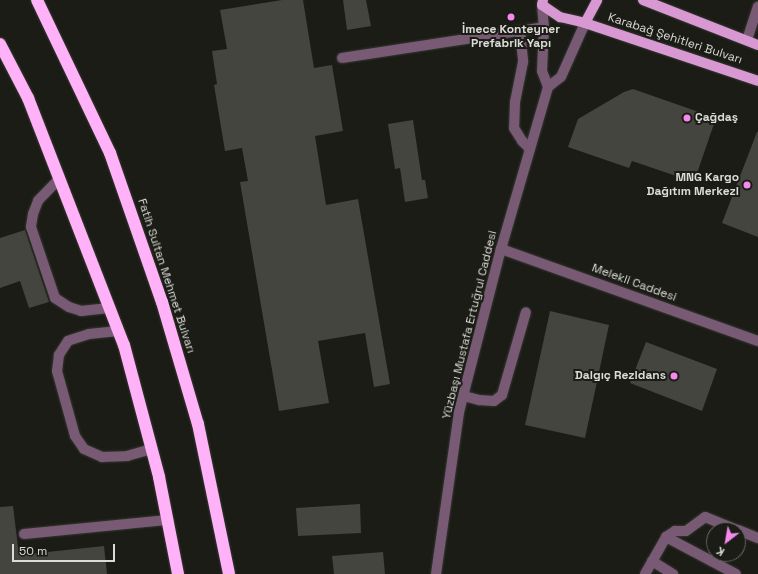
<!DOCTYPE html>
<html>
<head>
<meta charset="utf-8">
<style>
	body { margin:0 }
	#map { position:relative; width:758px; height:574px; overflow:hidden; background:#1b1c16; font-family:"Space Grotesk",sans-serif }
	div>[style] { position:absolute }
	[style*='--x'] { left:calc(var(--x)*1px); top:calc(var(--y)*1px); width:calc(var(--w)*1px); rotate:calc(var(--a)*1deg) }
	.building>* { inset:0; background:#44453e }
	.roads { filter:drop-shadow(0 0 1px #363731) drop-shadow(0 0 1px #363731) }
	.minor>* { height:10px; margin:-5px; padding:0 5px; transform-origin:5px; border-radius:5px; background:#785a75 }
	.major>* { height:10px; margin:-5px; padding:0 5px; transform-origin:5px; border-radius:5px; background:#d899d2 }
	.highway>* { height:12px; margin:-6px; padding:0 6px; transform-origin:6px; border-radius:6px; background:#ffb2f7 }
	.dots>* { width:11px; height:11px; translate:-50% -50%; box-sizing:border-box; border:2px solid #1b1c16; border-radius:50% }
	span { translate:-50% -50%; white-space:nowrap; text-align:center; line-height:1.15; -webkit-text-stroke:4px #1b1c16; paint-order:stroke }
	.poi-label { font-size:12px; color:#dbdbd7; font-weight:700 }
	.left { translate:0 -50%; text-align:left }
	.right { translate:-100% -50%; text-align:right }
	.street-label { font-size:12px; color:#dbdbd7 }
	.north { position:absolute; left:706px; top:522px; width:40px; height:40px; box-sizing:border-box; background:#1b1c16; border:1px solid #686863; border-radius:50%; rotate:211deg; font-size:11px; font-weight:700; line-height:16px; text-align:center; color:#dbdbd7 }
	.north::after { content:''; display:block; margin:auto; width:14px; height:18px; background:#f689ed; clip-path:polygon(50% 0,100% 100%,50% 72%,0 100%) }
	.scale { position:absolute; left:12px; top:544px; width:103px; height:18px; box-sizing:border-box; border:2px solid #dbdbd7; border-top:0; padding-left:5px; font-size:12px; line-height:14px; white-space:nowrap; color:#dbdbd7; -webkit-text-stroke:3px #1b1c16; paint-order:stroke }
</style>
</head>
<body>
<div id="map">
	<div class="building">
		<div style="clip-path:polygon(282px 0,303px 0,314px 68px,332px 65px,343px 131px,315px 136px,326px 205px,358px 199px,390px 384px,374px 387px,365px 333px,318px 341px,329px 403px,279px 411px,240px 182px,248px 181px,242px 148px,225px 151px,214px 85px,217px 84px,212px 51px,227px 49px,220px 10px)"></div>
		<div style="clip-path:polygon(343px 0,366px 0,371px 26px,347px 30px)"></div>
		<div style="clip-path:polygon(633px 89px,716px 118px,694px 182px,632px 161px,629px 168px,568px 147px,578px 119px,624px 92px)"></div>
		<div style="clip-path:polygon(413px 120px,422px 180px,425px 180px,428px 198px,405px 202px,400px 168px,395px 169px,388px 124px)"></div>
		<div style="clip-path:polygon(757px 132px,758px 132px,758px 237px,722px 223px)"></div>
		<div style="clip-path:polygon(25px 230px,49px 302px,29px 308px,20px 281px,0 288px,0 238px)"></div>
		<div style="clip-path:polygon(550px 311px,609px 325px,585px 438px,525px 425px)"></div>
		<div style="clip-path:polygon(646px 342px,717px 369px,702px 411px,630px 383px)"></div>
		<div style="clip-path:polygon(360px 504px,361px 533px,298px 536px,296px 508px)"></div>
		<div style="clip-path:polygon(13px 506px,19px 555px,104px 546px,107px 574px,0 574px,0 507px)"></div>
		<div style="clip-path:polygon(383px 552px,385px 574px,334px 574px,332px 556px)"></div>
	</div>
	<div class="roads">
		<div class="minor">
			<div style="--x:542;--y:5;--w:22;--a:85"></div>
			<div style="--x:544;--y:27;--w:44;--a:92.6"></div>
			<div style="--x:542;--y:71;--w:17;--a:69"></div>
			<div style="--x:548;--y:87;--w:16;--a:-38"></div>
			<div style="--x:561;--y:77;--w:59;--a:-66"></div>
			<div style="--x:520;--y:31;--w:31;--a:84"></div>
			<div style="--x:523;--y:62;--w:41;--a:101.3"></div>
			<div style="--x:515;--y:102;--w:26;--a:92"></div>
			<div style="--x:514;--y:128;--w:15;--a:58"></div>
			<div style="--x:522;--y:141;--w:11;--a:45"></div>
			<div style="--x:747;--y:40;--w:35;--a:-72"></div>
			<div style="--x:342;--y:58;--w:204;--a:-8.7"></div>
			<div style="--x:59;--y:179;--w:30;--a:134"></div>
			<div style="--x:38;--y:201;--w:14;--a:111"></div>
			<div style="--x:33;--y:214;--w:13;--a:99"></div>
			<div style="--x:31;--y:227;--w:75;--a:71.3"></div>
			<div style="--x:55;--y:298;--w:17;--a:33"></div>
			<div style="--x:69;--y:307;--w:13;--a:18"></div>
			<div style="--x:81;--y:311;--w:28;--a:-6"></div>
			<div style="--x:501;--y:249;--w:273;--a:19.7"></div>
			<div style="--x:118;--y:331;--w:29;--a:174"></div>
			<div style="--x:89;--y:334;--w:22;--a:162"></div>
			<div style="--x:68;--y:341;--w:17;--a:123"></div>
			<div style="--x:59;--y:355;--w:16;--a:97"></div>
			<div style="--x:57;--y:371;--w:67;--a:74.5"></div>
			<div style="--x:75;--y:436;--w:16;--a:55"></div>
			<div style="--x:84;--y:449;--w:20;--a:24"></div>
			<div style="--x:102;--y:457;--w:25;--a:-2"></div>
			<div style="--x:127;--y:456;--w:26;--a:-16"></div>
			<div style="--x:464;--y:396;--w:16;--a:15"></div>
			<div style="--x:479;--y:400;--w:15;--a:4"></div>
			<div style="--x:494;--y:401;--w:10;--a:-37"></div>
			<div style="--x:502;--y:395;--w:86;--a:-73.9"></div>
			<div style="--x:738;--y:530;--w:22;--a:22"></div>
			<div style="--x:24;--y:534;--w:145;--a:-5.6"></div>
			<div style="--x:666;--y:537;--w:79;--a:27.9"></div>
			<div style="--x:652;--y:561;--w:25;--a:32"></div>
			<div style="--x:436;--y:574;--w:164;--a:-81.9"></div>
			<div style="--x:459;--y:412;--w:168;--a:-75.6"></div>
			<div style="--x:501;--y:249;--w:169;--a:-73.8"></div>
			<div style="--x:645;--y:574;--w:43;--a:-60.4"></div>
			<div style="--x:666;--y:537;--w:11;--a:-34"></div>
			<div style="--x:675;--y:531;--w:11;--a:0"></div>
			<div style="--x:686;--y:531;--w:24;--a:-36"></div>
			<div style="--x:705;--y:517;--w:35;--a:22"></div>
		</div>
		<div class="major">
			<div style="--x:543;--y:0;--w:5;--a:101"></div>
			<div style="--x:542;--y:5;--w:22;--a:34"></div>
			<div style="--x:560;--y:17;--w:26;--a:13"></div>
			<div style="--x:585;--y:23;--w:182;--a:18.5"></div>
			<div style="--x:643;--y:0;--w:123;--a:21.4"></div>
			<div style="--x:585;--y:23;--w:26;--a:-62"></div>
		</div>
		<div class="highway">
			<div style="--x:37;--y:0;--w:170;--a:64.5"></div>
			<div style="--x:110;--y:153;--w:158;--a:70.8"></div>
			<div style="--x:162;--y:302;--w:127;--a:73.6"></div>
			<div style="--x:198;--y:424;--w:153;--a:78.3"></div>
			<div style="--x:0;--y:44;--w:61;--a:62.6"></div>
			<div style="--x:28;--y:98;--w:265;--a:68.8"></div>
			<div style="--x:124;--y:345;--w:137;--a:75.1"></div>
			<div style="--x:159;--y:477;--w:99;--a:78.9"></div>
		</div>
	</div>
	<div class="dots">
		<div style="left:511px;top:17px;background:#f689ed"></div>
		<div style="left:687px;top:118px;background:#f689ed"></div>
		<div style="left:747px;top:185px;background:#f689ed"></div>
		<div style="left:674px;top:376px;background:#f689ed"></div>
	</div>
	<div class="poi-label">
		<span style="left:511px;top:37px">İmece Konteyner<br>Prefabrik Yapı</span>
		<span class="left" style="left:695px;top:118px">Çağdaş</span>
		<span class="right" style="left:739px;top:185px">MNG Kargo<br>Dağıtım Merkezi</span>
		<span class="right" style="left:666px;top:376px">Dalgıç Rezidans</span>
	</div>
	<div class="street-label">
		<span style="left:675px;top:39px;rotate:18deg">Karabağ Şehitleri Bulvarı</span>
		<span style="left:166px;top:276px;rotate:72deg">Fatih Sultan Mehmet Bulvarı</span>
		<span style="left:634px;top:283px;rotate:20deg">Melekli Caddesi</span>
		<span style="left:470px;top:325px;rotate:-76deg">Yüzbaşı Mustafa Ertuğrul Caddesi</span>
	</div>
	<div class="north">K</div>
	<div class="scale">50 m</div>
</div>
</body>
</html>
